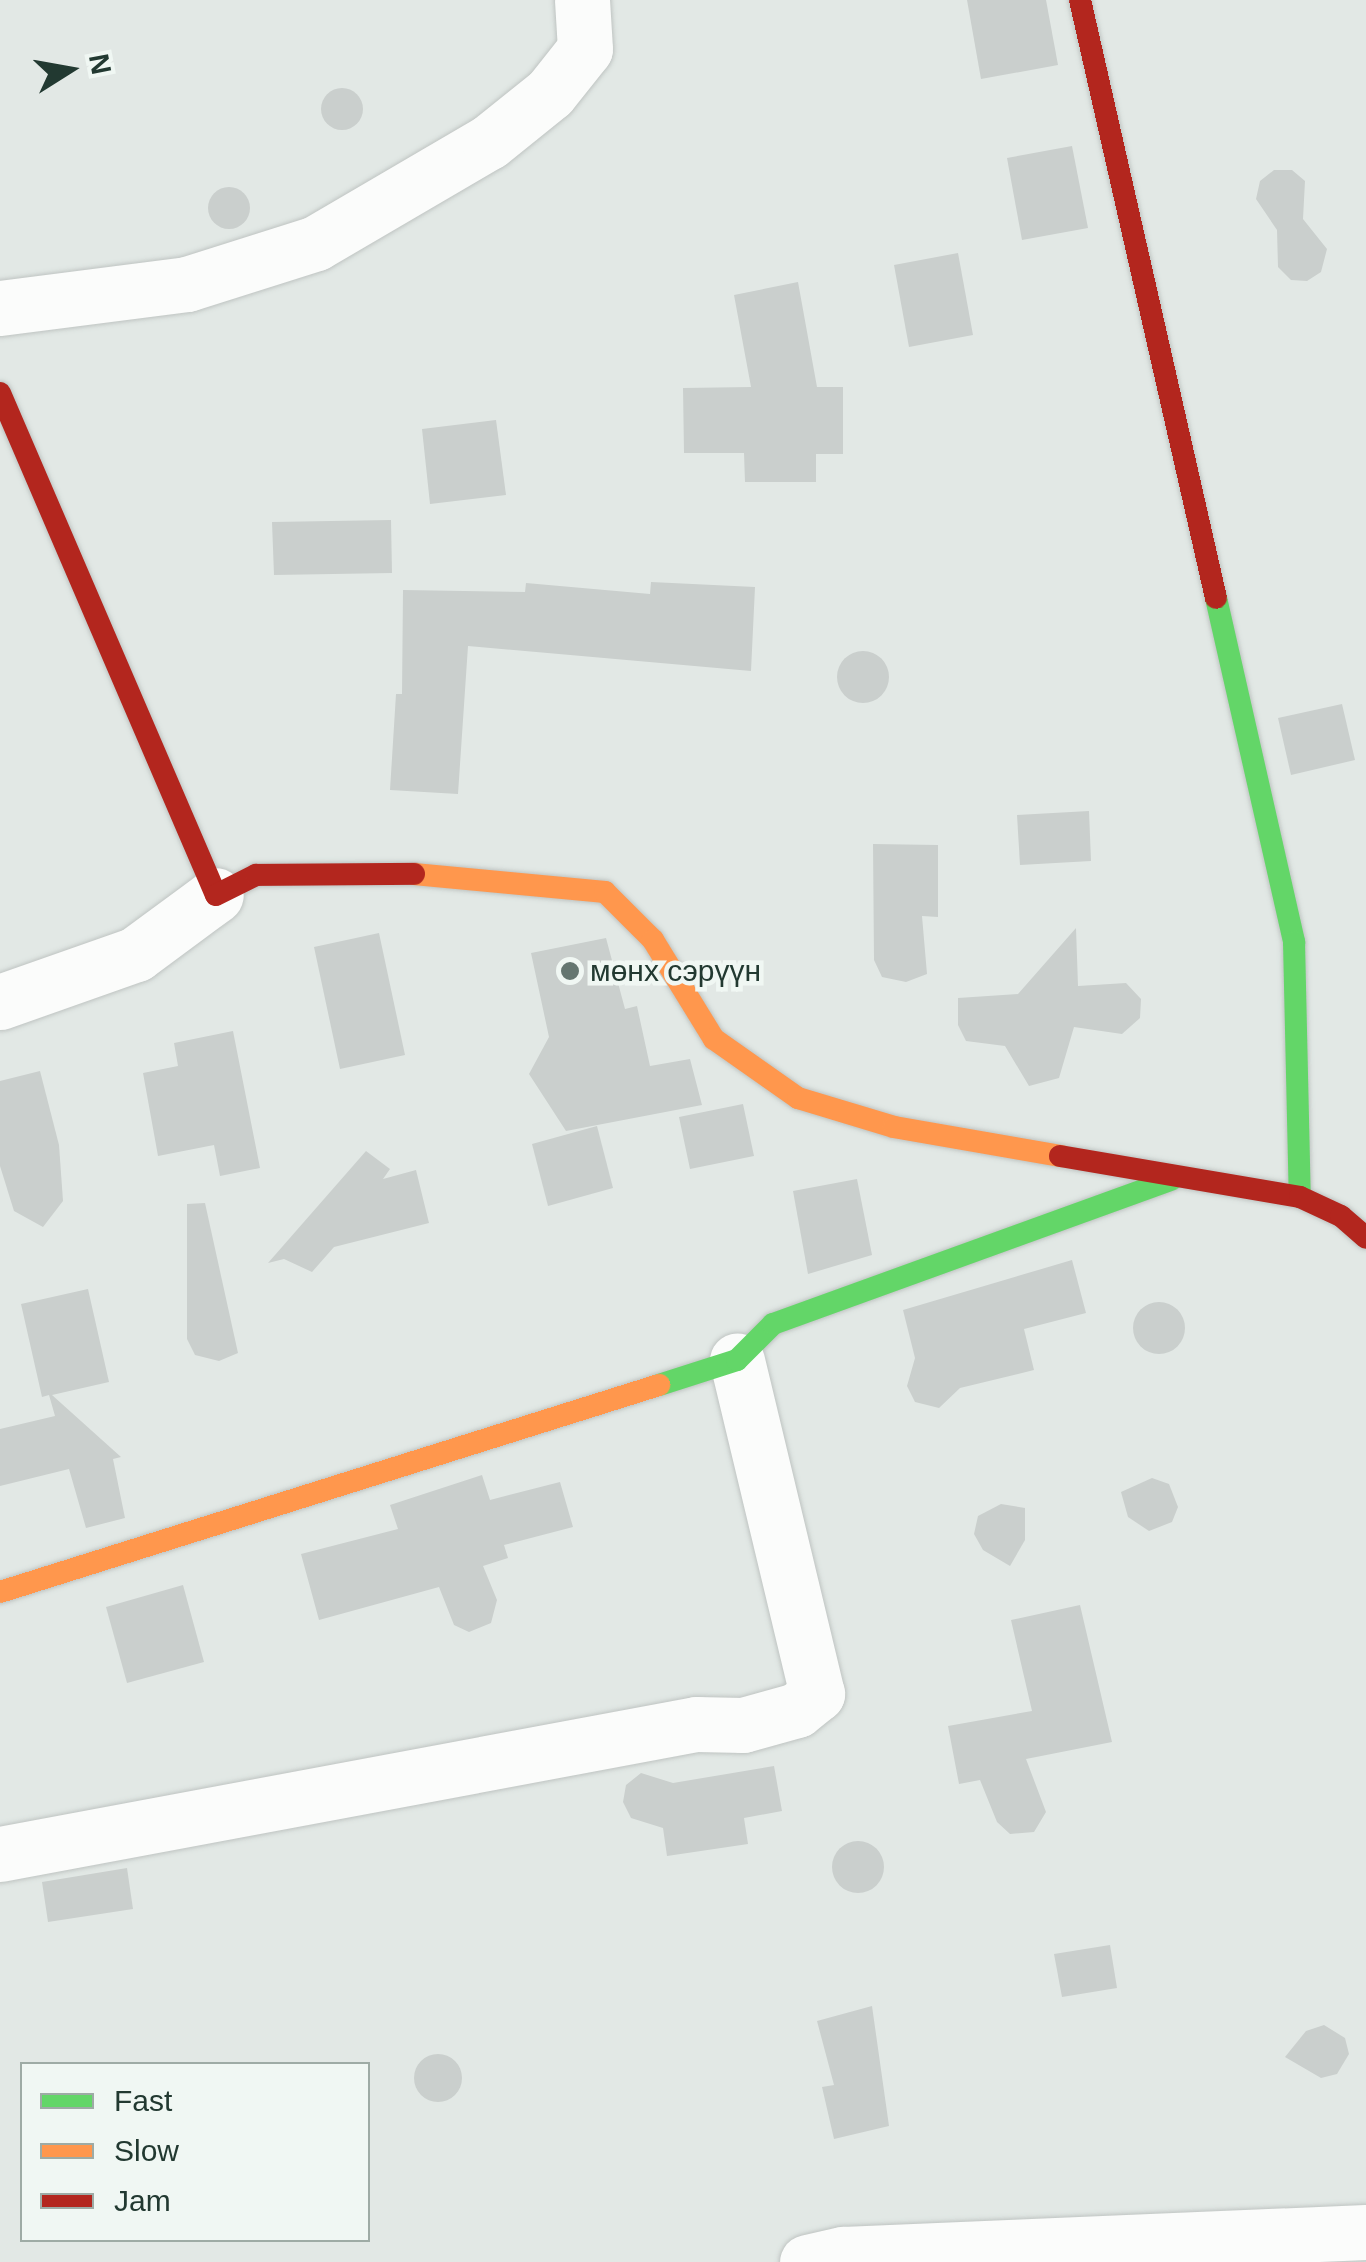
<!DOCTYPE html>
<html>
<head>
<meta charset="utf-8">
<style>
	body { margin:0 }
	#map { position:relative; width:1366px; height:2262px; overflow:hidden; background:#e2e8e5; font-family:Arial,sans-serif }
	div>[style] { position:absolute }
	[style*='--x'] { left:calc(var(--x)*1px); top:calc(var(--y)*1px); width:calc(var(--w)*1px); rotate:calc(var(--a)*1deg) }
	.building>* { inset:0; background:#cacfcd }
	.round { border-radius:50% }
	.roads { filter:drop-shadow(0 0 2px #bfc4c2) drop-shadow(0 0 2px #bfc4c2) }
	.street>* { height:55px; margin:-27.5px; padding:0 27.5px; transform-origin:27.5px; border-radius:27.5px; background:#fbfcfb }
	.fast>* { height:22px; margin:-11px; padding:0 11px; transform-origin:11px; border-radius:11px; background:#63d668 }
	.slow>* { height:22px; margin:-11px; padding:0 11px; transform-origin:11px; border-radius:11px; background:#ff974d }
	.jam>* { height:22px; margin:-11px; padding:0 11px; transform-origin:11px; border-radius:11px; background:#b3261e }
	.dots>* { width:28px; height:28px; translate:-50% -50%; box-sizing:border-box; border:5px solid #f0f7f3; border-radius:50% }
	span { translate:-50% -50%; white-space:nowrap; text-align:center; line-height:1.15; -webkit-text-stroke:9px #f0f7f3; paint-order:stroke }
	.poi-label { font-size:30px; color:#223931 }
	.left { translate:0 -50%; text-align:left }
	.legend { position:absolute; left:20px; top:2062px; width:350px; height:180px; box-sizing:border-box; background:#f0f7f3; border:2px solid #9eaba5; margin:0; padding:12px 18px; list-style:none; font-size:30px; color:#223931 }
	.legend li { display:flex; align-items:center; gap:20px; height:50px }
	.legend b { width:50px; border:2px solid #9eaba5 }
	.north { position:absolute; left:20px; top:20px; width:100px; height:100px; -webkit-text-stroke:8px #f0f7f3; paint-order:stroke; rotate:79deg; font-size:28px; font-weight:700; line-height:40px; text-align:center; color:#223931 }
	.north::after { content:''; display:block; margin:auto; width:35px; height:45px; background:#223931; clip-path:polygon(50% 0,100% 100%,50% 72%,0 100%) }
</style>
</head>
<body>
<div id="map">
	<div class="building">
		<div style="clip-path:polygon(967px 0,1046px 0,1058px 65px,981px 79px)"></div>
		<div class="round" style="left:321px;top:88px;width:42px;height:42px"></div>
		<div style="clip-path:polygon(1072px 146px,1088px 228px,1022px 240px,1007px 158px)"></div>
		<div style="clip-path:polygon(1274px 170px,1292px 170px,1305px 181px,1303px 219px,1327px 249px,1321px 272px,1307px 281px,1291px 280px,1278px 267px,1277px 230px,1256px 199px,1260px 181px)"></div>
		<div class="round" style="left:208px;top:187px;width:42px;height:42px"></div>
		<div style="clip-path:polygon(958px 253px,973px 335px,909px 347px,894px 265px)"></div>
		<div style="clip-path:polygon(798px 282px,817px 387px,843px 387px,843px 454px,816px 454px,816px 482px,745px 482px,744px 453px,684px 453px,683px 388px,751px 387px,734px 295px)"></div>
		<div style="clip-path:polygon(496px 420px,506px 495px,430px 504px,422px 429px)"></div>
		<div style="clip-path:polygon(391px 520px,392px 573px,274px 575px,272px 522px)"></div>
		<div style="clip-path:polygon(651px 582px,755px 587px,751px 671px,468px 646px,458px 794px,390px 790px,396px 694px,402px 694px,403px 590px,525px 592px,526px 583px,650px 594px)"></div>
		<div class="round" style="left:837px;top:651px;width:52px;height:52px"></div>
		<div style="clip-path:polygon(1342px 704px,1355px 760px,1291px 775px,1278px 718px)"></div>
		<div style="clip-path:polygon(1089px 811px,1091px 861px,1020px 865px,1017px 815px)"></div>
		<div style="clip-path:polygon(873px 844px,938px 845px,938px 917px,922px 916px,927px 974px,906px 982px,882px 977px,874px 960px)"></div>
		<div style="clip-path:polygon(1076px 928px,1078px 986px,1126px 983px,1141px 999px,1140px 1018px,1122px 1034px,1074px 1027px,1059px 1078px,1029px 1086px,1005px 1046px,966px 1041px,958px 1025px,958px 998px,1018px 994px)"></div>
		<div style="clip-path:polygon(379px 933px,405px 1055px,340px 1069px,314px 947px)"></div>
		<div style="clip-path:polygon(606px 938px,625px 1009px,637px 1006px,650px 1066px,690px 1059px,702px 1105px,566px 1131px,529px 1074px,549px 1037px,531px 953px)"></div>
		<div style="clip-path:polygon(233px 1031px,260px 1168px,220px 1176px,214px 1145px,158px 1156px,143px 1073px,178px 1066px,174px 1043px)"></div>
		<div style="clip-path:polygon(40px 1071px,59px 1145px,63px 1201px,43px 1227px,14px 1211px,0 1166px,0 1081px)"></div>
		<div style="clip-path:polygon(743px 1104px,754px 1156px,690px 1169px,679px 1117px)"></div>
		<div style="clip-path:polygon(597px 1126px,613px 1188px,548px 1206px,532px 1144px)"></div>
		<div style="clip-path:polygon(366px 1151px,390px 1169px,383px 1179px,416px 1170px,429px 1223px,334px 1247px,312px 1272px,284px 1259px,268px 1263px)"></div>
		<div style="clip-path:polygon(857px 1179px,872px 1255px,808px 1274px,793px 1191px)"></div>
		<div style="clip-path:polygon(205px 1203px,238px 1353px,219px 1361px,195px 1355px,187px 1339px,187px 1204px)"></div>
		<div style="clip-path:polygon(1072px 1260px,1086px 1313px,1024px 1329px,1034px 1370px,960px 1388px,939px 1408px,915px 1402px,907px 1386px,915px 1358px,903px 1310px)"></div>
		<div style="clip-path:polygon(88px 1289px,109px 1382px,52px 1395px,121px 1457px,113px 1459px,125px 1518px,86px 1528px,69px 1469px,0 1486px,0 1429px,55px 1416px,49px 1395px,42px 1397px,21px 1304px)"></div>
		<div class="round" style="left:1133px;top:1302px;width:52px;height:52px"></div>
		<div style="clip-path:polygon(482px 1475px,490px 1500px,560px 1482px,573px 1527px,504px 1545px,508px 1558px,483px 1566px,497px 1600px,491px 1623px,469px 1632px,454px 1625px,439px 1587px,319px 1620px,301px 1554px,398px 1529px,390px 1505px)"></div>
		<div style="clip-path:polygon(1152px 1478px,1169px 1484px,1178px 1507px,1172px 1522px,1149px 1531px,1128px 1517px,1121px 1492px)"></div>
		<div style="clip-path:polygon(1001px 1504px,1025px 1508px,1025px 1540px,1010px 1566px,983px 1550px,974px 1534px,978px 1516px)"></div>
		<div style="clip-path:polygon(183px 1585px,204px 1662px,127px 1683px,106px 1607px)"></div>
		<div style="clip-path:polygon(1080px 1605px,1112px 1742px,1026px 1759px,1046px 1812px,1034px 1832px,1010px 1834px,997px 1822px,980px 1780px,959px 1784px,948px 1726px,1032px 1711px,1011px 1620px)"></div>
		<div style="clip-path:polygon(774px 1766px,782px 1811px,744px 1818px,748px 1844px,667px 1856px,663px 1828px,631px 1818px,623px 1802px,626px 1785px,641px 1773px,673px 1783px)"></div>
		<div class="round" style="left:832px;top:1841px;width:52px;height:52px"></div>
		<div style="clip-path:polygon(127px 1868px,133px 1909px,48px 1922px,42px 1882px)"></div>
		<div style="clip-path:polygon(1110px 1945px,1117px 1988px,1062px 1997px,1054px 1954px)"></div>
		<div style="clip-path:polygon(872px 2006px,889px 2126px,834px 2139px,822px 2087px,834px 2085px,817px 2021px)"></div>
		<div style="clip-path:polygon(1324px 2025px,1345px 2038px,1349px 2054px,1337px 2074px,1321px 2078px,1285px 2057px,1306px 2031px)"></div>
		<div class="round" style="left:414px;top:2054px;width:48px;height:48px"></div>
	</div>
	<div class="roads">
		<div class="street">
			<div style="--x:0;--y:308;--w:189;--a:-7.3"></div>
			<div style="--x:187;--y:284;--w:135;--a:-17.6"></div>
			<div style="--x:316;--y:243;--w:200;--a:-30.3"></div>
			<div style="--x:489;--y:142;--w:78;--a:-38.8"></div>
			<div style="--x:550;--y:93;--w:56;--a:-51.5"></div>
			<div style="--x:585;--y:49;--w:49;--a:-93.5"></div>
			<div style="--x:0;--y:1002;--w:144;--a:-19.4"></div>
			<div style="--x:136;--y:954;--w:99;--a:-36.4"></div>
			<div style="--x:0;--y:1854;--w:708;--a:-10.58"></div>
			<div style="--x:696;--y:1724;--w:47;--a:1.2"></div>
			<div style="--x:743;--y:1725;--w:56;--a:-15.5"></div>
			<div style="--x:797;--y:1710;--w:26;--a:-39"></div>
			<div style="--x:817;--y:1694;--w:343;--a:-103.5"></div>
			<div style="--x:807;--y:2262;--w:37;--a:-13"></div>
			<div style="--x:843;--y:2254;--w:523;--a:-2.41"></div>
		</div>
		<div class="fast">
			<div style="--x:1216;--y:598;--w:353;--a:77.2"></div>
			<div style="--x:1294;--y:942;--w:255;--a:88.7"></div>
			<div style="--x:659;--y:1385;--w:82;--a:-17.8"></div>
			<div style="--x:737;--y:1360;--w:51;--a:-45"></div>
			<div style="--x:773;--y:1324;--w:423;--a:-19.9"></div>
		</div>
		<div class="slow">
			<div style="--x:414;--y:874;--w:192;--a:5.4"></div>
			<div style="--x:605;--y:892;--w:68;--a:45"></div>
			<div style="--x:653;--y:940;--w:116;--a:58.4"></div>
			<div style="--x:714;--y:1039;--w:103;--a:35.1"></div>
			<div style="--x:798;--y:1098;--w:100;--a:16.8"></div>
			<div style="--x:894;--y:1127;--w:169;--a:9.9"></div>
			<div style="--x:0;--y:1592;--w:691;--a:-17.44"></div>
		</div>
		<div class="jam">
			<div style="--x:1080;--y:0;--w:613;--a:77.19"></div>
			<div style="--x:0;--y:393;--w:546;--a:66.72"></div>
			<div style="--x:216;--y:895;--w:45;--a:-26.6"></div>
			<div style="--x:256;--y:875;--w:158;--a:-0.4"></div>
			<div style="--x:1060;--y:1156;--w:243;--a:9.7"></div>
			<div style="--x:1300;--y:1197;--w:45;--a:24.9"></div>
			<div style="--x:1341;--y:1216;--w:33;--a:41"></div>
		</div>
	</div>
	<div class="dots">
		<div style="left:570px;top:971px;background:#657670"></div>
	</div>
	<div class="poi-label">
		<span class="left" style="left:590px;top:971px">мөнх сэрүүн</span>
	</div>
	<ul class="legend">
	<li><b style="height:12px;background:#63d668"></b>Fast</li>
	<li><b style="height:12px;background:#ff974d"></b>Slow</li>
	<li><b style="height:12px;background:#b3261e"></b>Jam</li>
	</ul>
	<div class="north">N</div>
</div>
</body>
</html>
